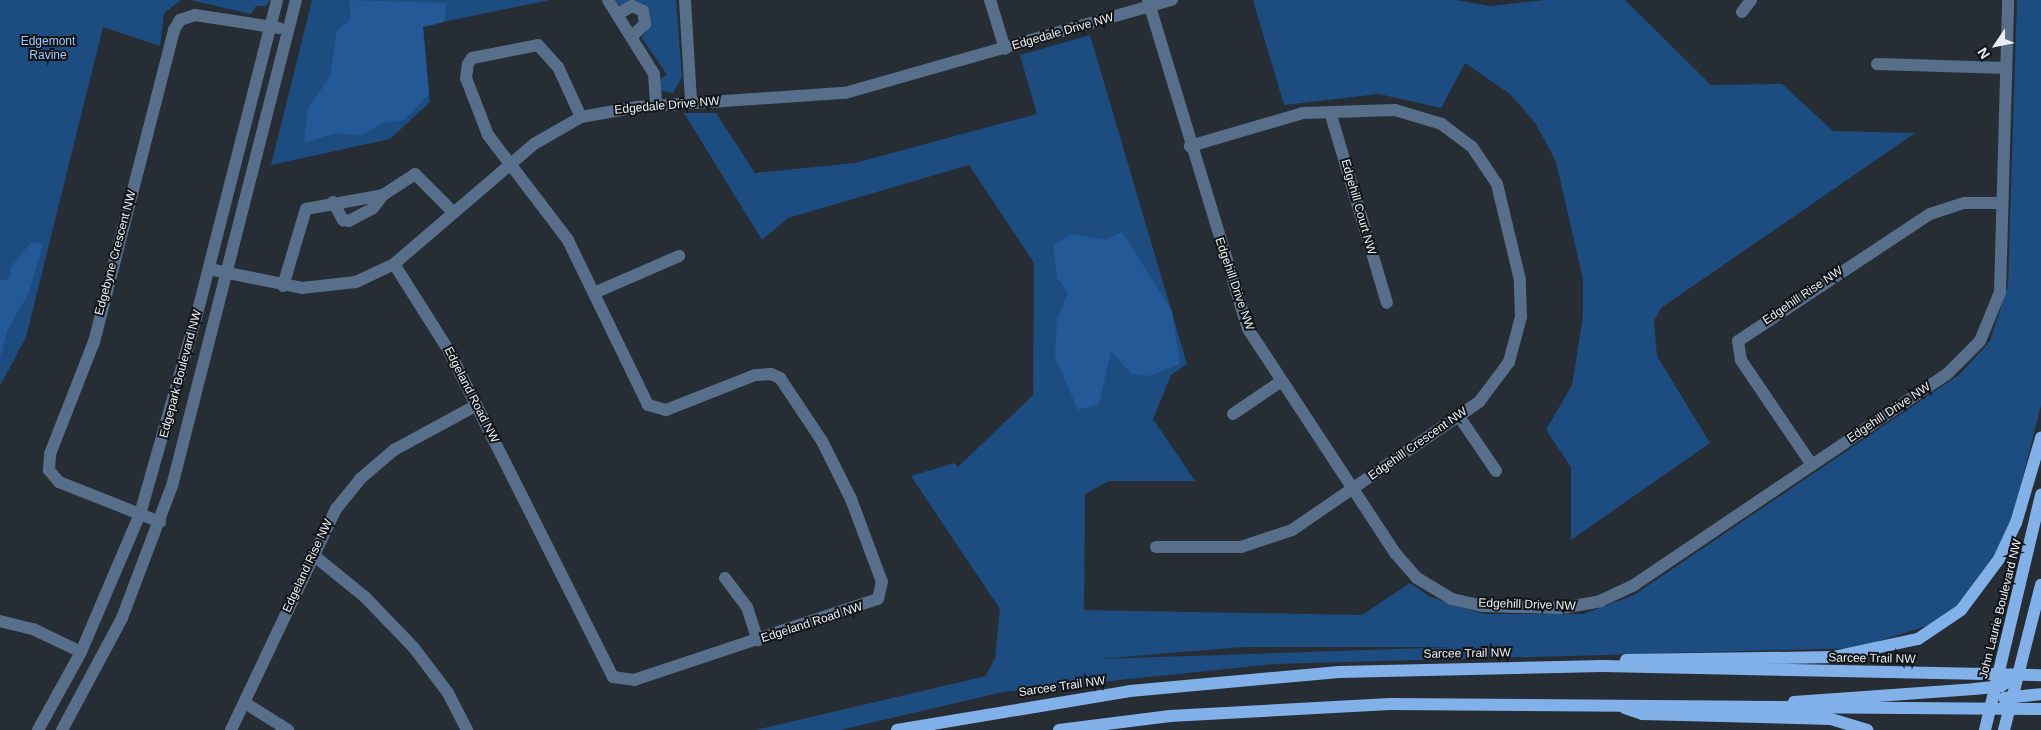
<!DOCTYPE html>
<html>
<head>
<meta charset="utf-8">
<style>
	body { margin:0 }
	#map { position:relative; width:2041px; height:730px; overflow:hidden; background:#262d34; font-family:Arial,sans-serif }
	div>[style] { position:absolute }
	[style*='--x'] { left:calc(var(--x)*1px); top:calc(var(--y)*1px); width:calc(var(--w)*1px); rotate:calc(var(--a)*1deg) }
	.green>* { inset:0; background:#1d4c81 }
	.forest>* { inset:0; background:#235996 }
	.minor>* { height:12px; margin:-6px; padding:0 6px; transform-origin:6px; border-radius:6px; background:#586f8b }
	.major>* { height:12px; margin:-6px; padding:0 6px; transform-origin:6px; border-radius:6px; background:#82b1ea }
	span { translate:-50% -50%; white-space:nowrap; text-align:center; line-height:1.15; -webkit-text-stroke:4px #121518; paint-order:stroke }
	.street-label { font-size:12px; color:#ebf0f5 }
	.park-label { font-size:12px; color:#9fcafd }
	.north { position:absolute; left:1971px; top:20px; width:50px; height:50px; -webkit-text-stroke:4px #121518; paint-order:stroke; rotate:236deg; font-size:14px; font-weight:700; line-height:20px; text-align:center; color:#ebf0f5 }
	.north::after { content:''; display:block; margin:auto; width:18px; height:22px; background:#ebf0f5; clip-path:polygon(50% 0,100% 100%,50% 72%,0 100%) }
</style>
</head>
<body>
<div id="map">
	<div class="green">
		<div style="clip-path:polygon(0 0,181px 0,164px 13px,160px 46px,103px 27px,26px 337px,0 386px)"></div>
		<div style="clip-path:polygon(190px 0,270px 0,266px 6px,256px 6px,251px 14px)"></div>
		<div style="clip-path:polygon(312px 0,550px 0,423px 26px,430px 102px,390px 139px,271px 165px)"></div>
		<div style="clip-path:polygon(616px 0,676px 0,682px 77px,673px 93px,661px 91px,660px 79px,667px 75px,642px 38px,650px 25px,650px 12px,619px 5px)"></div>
		<div style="clip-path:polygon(1253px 0,1455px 0,1490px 6px,1545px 0,1625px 0,1711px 85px,1782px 84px,1833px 131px,1915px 133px,1661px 308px,1654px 321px,1657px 356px,1710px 443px,1571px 540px,1571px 467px,1546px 430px,1572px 385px,1583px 317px,1583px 279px,1556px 162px,1536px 124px,1510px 94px,1465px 63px,1441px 108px,1379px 94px,1284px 105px)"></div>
		<div style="clip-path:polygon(evenodd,2017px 0,2041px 0,2041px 405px,2014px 512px,1999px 548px,1956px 607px,1933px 624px,1857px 648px,1275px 664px,1003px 692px,840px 730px,756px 730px,986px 676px,995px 658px,1000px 609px,911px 476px,954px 463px,958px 467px,1033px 395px,1034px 263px,969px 165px,788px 218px,762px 240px,684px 113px,716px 113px,755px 173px,855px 163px,1037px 114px,1020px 55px,1090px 35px,1187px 364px,1171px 375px,1153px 419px,1195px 481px,1109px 481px,1085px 494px,1084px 610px,1362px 615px,1410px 583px,1430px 597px,1484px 614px,1583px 614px,1634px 595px,1960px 374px,1990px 341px,2008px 285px,2017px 0,1243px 647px,1456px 647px,1099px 659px,1243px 647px)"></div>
	</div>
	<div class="forest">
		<div style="clip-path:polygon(349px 0,447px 3px,444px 22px,423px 27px,429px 94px,404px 120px,381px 124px,360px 136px,336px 133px,304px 143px,308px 108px,330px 77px,337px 31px,351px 19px)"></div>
		<div style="clip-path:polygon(1122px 232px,1172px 311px,1180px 364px,1149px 376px,1131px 374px,1111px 351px,1099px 404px,1078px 410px,1055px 357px,1057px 319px,1068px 293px,1057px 278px,1053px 245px,1072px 234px,1106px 240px)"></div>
		<div style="clip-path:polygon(31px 242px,43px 244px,29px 292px,7px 331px,0 358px,0 281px,10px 278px,11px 267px)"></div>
	</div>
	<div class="minor">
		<div style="--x:608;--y:0;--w:87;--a:58.1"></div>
		<div style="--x:654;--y:74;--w:32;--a:86"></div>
		<div style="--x:685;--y:0;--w:102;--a:86.6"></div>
		<div style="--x:990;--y:0;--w:51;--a:73"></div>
		<div style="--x:1148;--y:0;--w:344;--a:73.1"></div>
		<div style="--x:1248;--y:329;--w:269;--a:56.7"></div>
		<div style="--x:1396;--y:554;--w:32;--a:49"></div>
		<div style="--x:1417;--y:578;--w:41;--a:31"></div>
		<div style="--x:1452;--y:599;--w:32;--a:13"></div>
		<div style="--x:1483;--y:606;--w:79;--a:1.5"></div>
		<div style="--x:1562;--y:608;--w:39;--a:-10"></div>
		<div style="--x:1600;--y:601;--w:38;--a:-25"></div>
		<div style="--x:1634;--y:585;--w:377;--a:-34"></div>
		<div style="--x:1947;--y:374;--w:47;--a:-45"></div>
		<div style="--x:1980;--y:341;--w:53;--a:-67.8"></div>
		<div style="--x:2000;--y:292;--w:292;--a:-88.4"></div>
		<div style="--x:1742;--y:12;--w:15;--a:-53"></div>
		<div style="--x:618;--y:14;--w:16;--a:-30"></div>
		<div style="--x:632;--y:6;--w:12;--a:24"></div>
		<div style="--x:643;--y:11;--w:13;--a:81"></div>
		<div style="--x:645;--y:24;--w:18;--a:137"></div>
		<div style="--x:1877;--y:64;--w:129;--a:1.8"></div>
		<div style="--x:1330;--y:112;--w:199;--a:73.4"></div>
		<div style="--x:333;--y:202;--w:21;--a:61"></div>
		<div style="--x:343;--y:220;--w:6;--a:9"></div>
		<div style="--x:349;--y:221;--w:27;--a:-28"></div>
		<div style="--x:373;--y:208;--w:16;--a:-52"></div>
		<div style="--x:394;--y:264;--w:103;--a:57.7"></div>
		<div style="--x:449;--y:351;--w:365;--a:63.3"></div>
		<div style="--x:613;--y:677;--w:21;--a:8"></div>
		<div style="--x:634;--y:680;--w:257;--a:-18.4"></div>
		<div style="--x:878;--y:599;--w:17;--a:-77"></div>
		<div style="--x:882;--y:582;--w:89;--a:-110.5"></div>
		<div style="--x:851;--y:499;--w:65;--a:-116.6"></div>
		<div style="--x:822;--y:441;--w:76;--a:-123.7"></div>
		<div style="--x:780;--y:378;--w:10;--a:-156"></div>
		<div style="--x:771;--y:374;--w:16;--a:176"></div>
		<div style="--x:755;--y:375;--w:96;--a:158.5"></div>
		<div style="--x:666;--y:410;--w:19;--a:-164"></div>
		<div style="--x:648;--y:405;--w:183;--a:-115.9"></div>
		<div style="--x:568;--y:240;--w:132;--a:-127.3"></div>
		<div style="--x:488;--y:135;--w:61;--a:-111.1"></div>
		<div style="--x:466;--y:78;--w:14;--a:-82"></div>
		<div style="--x:468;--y:64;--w:7;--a:-56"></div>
		<div style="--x:472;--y:58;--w:67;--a:-11.1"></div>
		<div style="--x:538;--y:45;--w:30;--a:48"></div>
		<div style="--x:558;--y:67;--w:55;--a:65.3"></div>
		<div style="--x:209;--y:269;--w:95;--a:11.5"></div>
		<div style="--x:302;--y:288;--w:54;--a:-6.3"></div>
		<div style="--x:356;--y:282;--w:42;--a:-25.3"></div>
		<div style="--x:394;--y:264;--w:184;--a:-40.6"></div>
		<div style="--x:534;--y:144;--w:54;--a:-29.9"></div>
		<div style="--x:581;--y:117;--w:57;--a:-10.1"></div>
		<div style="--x:637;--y:107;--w:208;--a:-3.9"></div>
		<div style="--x:845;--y:93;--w:340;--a:-15.9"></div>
		<div style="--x:283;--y:286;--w:80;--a:-73.4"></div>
		<div style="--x:306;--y:209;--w:78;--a:-10.3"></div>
		<div style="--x:383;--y:195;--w:38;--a:-33"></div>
		<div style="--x:415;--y:174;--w:55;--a:45"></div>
		<div style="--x:594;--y:293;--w:93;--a:-23.5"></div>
		<div style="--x:1233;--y:414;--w:57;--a:-34.2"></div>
		<div style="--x:1460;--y:418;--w:64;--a:55.8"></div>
		<div style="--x:1812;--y:465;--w:127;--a:-124.1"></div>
		<div style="--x:1741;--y:360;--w:19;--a:-99"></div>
		<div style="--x:1738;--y:341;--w:230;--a:-33.5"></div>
		<div style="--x:1930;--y:214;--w:36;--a:-18"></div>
		<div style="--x:1964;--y:203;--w:38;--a:0"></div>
		<div style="--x:160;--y:522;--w:109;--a:-158.4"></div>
		<div style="--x:59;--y:482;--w:16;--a:-130"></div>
		<div style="--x:49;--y:470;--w:16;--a:-86"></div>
		<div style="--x:50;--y:454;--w:120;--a:-68.6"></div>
		<div style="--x:94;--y:342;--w:322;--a:-75.6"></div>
		<div style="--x:174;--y:30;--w:12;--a:-59"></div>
		<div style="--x:180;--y:20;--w:16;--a:-18"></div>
		<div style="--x:195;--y:15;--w:85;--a:8.8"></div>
		<div style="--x:1156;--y:547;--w:85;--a:0"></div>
		<div style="--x:1241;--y:547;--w:54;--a:-18.4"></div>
		<div style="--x:1292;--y:530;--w:227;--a:-34.4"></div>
		<div style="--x:1479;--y:402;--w:50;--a:-53.1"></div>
		<div style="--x:1509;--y:362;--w:47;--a:-75.1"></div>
		<div style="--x:1521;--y:317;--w:37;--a:-92"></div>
		<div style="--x:1520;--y:280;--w:99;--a:-103.5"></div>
		<div style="--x:1497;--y:184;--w:45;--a:-124"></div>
		<div style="--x:1472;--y:147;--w:38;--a:-143"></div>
		<div style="--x:1442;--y:124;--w:49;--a:-163.4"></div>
		<div style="--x:1395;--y:110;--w:92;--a:178.1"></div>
		<div style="--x:1303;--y:113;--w:118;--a:163.7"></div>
		<div style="--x:312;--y:554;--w:68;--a:39.1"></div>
		<div style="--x:365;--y:597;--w:71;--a:46.1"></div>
		<div style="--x:414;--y:648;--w:56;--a:52.9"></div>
		<div style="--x:448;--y:693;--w:42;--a:62.8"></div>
		<div style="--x:725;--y:578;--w:36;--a:53"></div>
		<div style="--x:747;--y:607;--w:35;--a:72"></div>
		<div style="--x:0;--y:621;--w:34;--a:14"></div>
		<div style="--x:33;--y:629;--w:53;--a:25.6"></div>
		<div style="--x:245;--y:703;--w:51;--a:32.1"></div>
		<div style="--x:38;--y:730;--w:89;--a:-61.1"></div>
		<div style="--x:81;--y:652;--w:150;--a:-66.9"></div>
		<div style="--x:140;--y:514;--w:204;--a:-74.1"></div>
		<div style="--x:196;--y:318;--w:328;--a:-75.7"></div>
		<div style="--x:62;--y:730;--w:127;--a:-61.8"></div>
		<div style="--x:122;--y:618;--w:141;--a:-69.3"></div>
		<div style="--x:172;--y:486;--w:502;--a:-75.69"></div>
		<div style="--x:231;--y:730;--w:245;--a:-64.6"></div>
		<div style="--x:336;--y:509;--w:38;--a:-51"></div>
		<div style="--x:360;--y:479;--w:45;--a:-40.5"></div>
		<div style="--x:394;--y:450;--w:94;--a:-28.5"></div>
	</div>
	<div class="major">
		<div style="--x:1626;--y:660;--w:207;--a:-0.8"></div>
		<div style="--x:1833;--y:657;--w:87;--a:-12"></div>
		<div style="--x:1918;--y:639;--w:52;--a:-34"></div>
		<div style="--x:1961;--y:610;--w:64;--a:-53.3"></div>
		<div style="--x:1999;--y:559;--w:40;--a:-65"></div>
		<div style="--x:2016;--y:523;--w:89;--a:-73.6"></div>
		<div style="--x:2004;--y:698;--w:37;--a:-6"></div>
		<div style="--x:1794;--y:702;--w:180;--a:-4.1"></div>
		<div style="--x:1974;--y:689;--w:27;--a:-6"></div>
		<div style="--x:2001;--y:686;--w:19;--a:-35"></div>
		<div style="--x:1625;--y:708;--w:18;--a:19"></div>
		<div style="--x:1642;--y:714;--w:189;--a:1.5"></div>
		<div style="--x:1831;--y:719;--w:38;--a:17"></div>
		<div style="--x:897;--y:730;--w:236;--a:-9.5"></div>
		<div style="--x:1130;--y:691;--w:210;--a:-5.2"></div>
		<div style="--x:1339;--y:672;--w:263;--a:-1.3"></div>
		<div style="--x:1602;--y:666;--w:439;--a:1.2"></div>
		<div style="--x:1059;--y:730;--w:112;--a:-7.2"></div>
		<div style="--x:1170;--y:716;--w:220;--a:-3.1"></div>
		<div style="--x:1390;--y:704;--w:651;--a:0.44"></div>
		<div style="--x:1985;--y:730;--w:242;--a:-76.6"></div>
		<div style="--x:2004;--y:730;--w:150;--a:-75.7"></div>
	</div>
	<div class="street-label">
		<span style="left:1063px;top:32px;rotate:-16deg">Edgedale Drive NW</span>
		<span style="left:667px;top:106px;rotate:-5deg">Edgedale Drive NW</span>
		<span style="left:1358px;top:207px;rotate:74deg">Edgehill Court NW</span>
		<span style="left:116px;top:253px;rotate:-75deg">Edgebyne Crescent NW</span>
		<span style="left:1234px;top:284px;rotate:71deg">Edgehill Drive NW</span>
		<span style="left:1803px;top:296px;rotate:-34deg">Edgehill Rise NW</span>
		<span style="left:181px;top:374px;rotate:-75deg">Edgepark Boulevard NW</span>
		<span style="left:471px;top:395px;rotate:63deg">Edgeland Road NW</span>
		<span style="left:1889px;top:413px;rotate:-34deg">Edgehill Drive NW</span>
		<span style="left:1418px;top:444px;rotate:-35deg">Edgehill Crescent NW</span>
		<span style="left:308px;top:566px;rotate:-65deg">Edgeland Rise NW</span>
		<span style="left:1527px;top:605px;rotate:2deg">Edgehill Drive NW</span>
		<span style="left:2001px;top:609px;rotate:-76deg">John Laurie Boulevard NW</span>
		<span style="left:812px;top:623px;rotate:-18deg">Edgeland Road NW</span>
		<span style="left:1467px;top:654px;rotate:-1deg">Sarcee Trail NW</span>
		<span style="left:1872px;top:659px;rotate:1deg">Sarcee Trail NW</span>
		<span style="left:1062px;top:687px;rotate:-8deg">Sarcee Trail NW</span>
	</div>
	<div class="park-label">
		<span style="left:48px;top:49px">Edgemont<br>Ravine</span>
	</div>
	<div class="north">N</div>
</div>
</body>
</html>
